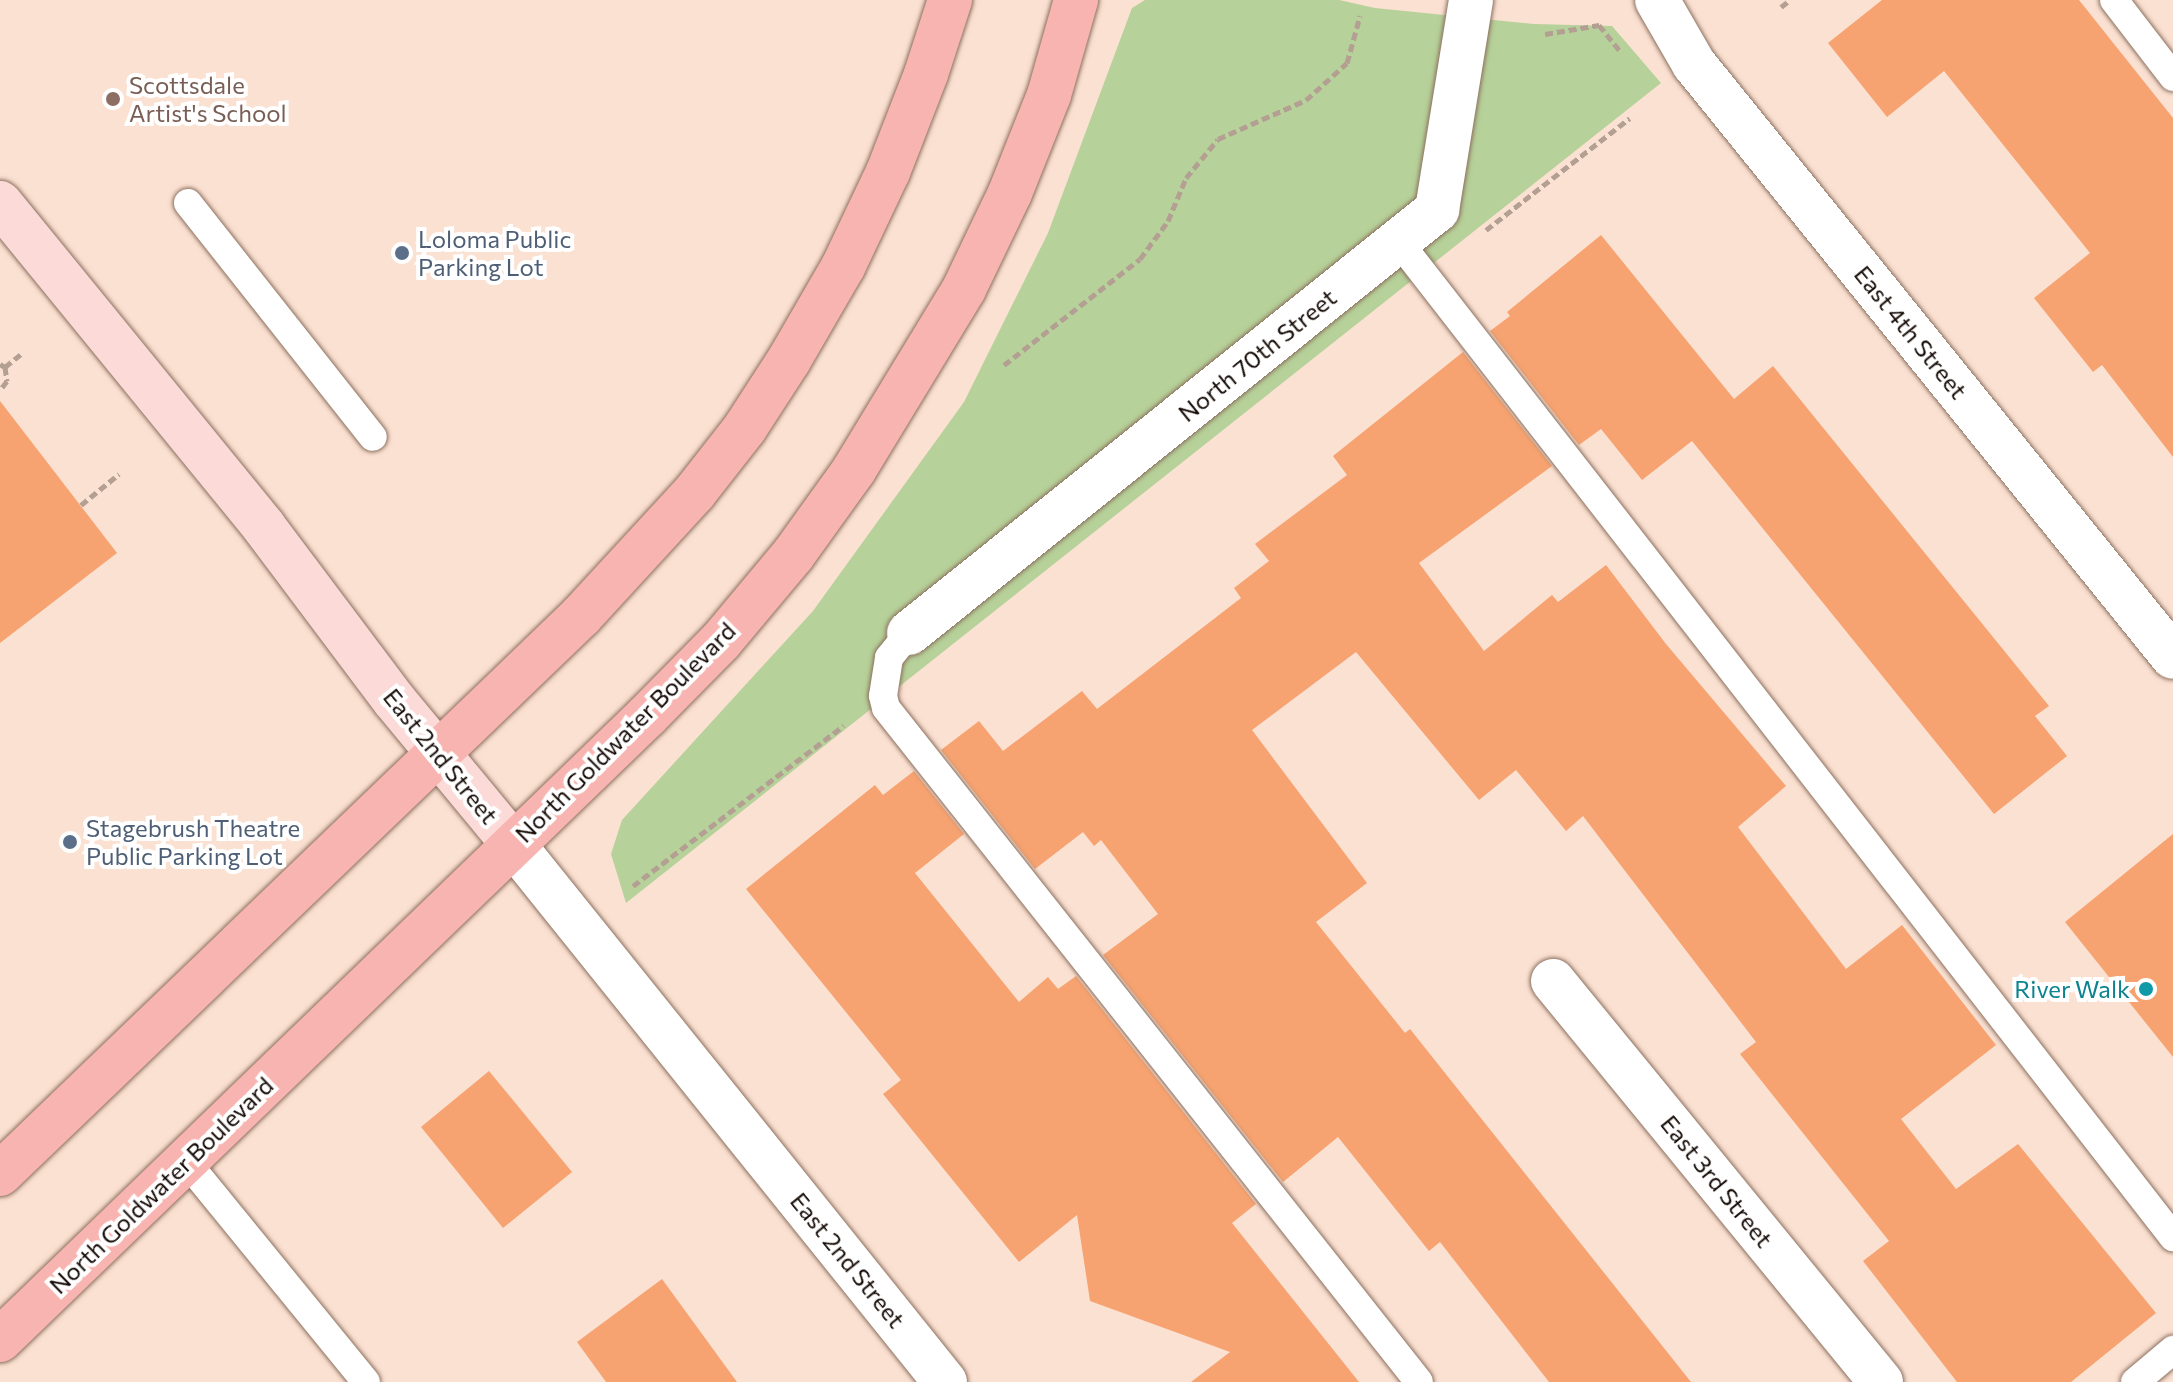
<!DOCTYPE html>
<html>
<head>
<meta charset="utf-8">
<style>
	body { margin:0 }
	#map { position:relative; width:2173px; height:1382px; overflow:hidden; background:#fbe1d2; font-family:Commissioner,sans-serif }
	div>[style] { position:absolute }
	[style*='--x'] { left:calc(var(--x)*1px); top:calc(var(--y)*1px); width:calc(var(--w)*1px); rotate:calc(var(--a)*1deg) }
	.green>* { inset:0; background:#b6d199 }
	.building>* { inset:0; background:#f6a371 }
	.path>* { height:5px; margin-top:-2.5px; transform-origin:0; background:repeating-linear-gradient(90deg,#b49f93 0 8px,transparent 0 12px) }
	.roads { filter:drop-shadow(0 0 2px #8c705f) drop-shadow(0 0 2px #8c705f) }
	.lane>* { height:28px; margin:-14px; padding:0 14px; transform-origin:14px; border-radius:14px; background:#fff }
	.street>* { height:44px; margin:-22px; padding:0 22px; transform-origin:22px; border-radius:22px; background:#fff }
	.secondary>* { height:44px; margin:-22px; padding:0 22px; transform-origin:22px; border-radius:22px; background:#fbdad7 }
	.primary>* { height:44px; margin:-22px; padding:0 22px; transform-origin:22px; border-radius:22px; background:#f8b4b0 }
	.dots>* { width:22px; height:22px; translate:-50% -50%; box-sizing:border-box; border:4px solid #fff; border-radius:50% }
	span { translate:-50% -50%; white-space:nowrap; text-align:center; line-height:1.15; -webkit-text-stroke:8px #fff; paint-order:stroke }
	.education-label { font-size:24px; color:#785e54 }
	.left { translate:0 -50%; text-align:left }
	.service-label { font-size:24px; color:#4e5e75 }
	.street-label { font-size:24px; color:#130904 }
	.culture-label { font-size:24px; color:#0d838f }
	.right { translate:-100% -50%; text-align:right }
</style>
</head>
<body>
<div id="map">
	<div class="green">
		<div style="clip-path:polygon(1145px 0,1339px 0,1375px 8px,1534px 24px,1612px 26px,1661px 83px,626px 903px,611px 854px,622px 820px,813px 611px,964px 402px,1048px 233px,1132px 8px)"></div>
	</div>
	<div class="building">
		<div style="clip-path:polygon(1882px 0,2079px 0,2173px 118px,2173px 457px,2102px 365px,2093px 372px,2034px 298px,2090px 253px,1944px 71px,1887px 117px,1828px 43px)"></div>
		<div style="clip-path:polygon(1601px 235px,1734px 399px,1773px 366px,2049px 706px,2035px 716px,2067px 756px,1994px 814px,1692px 441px,1642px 480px,1601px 429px,1579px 445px,1490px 331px,1510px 316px,1507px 312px)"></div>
		<div style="clip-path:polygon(1463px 352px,1552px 466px,1419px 563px,1484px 651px,1552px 595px,1558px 602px,1606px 565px,1666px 644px,1786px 786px,1738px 827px,1846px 969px,1902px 925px,1996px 1045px,1901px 1119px,1956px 1189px,2018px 1144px,2156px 1313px,2071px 1382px,1957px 1382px,1863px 1261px,1889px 1241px,1740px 1054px,1756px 1042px,1583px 816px,1566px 831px,1516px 770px,1479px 800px,1356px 652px,1252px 730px,1367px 883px,1316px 922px,1405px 1033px,1410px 1029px,1691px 1382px,1549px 1382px,1440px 1242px,1429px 1251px,1338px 1137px,1283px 1182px,1103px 955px,1158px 914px,1101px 840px,1094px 846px,1083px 832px,1035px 869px,941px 750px,979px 721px,1003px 751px,1082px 691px,1097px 709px,1241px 598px,1234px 588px,1269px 561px,1255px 544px,1347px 475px,1333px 456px)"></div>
		<div style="clip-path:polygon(0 401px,117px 553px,0 643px)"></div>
		<div style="clip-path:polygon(914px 771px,964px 834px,915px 873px,1019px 1002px,1048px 977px,1058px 989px,1076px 976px,1256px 1204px,1232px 1223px,1359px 1382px,1191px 1382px,1230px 1352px,1090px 1301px,1077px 1215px,1019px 1262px,883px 1094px,901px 1080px,746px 889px,875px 785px,883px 795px)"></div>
		<div style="clip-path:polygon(2173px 834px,2173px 1057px,2065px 922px)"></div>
		<div style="clip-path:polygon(489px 1071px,572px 1172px,503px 1228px,421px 1127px)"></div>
		<div style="clip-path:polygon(662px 1279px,737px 1382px,606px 1382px,577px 1342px)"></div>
	</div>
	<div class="path">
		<div style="--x:1781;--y:7;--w:11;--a:-38"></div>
		<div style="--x:1545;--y:34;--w:55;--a:-9.5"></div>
		<div style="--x:1599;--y:25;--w:36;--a:51"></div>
		<div style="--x:1486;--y:230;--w:182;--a:-37.9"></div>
		<div style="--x:0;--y:364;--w:6;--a:31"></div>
		<div style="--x:5;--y:367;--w:14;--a:82"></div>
		<div style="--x:7;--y:381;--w:11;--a:128"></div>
		<div style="--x:1004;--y:365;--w:172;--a:-37.9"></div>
		<div style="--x:1140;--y:259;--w:47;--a:-53.6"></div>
		<div style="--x:1168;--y:221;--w:47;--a:-67.3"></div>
		<div style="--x:1186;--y:178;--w:50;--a:-50.6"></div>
		<div style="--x:1218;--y:139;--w:96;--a:-23.9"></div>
		<div style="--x:1306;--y:100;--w:55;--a:-42.1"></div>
		<div style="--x:1347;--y:63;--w:49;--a:-74.5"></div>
		<div style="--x:5;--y:367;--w:22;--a:-39"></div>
		<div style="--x:81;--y:505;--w:49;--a:-39.2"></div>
		<div style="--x:633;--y:886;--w:265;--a:-37.3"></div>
	</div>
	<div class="roads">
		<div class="lane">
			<div style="--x:2114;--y:0;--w:97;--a:52.5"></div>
			<div style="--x:188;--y:203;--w:298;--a:51.7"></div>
			<div style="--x:1399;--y:242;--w:1261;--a:52.12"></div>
			<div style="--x:909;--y:633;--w:32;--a:129"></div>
			<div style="--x:889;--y:658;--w:38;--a:99"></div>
			<div style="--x:883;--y:696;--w:12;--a:76"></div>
			<div style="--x:886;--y:708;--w:859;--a:51.66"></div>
			<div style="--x:185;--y:1160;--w:286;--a:50.8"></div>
			<div style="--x:2135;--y:1382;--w:50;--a:-40.1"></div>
		</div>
		<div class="street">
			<div style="--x:1657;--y:0;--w:74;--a:60"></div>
			<div style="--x:1694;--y:64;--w:762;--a:51.07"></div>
			<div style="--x:909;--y:633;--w:677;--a:-38.7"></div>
			<div style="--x:1437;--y:210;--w:213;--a:-80.8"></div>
			<div style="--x:513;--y:844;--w:690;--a:51.24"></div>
			<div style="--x:1553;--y:981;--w:518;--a:50.72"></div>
		</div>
		<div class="secondary">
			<div style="--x:0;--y:203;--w:418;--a:50.8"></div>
			<div style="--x:264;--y:527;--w:216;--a:53.1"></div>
			<div style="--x:394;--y:700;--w:187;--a:50.4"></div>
		</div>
		<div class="primary">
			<div style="--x:0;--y:1174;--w:806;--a:-43.84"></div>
			<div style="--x:581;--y:616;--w:168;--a:-47.4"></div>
			<div style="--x:695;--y:492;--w:81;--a:-52"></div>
			<div style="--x:745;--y:428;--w:81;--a:-57.1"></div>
			<div style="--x:789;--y:360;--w:108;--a:-59.9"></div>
			<div style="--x:843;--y:267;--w:105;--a:-64.7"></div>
			<div style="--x:888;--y:172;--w:105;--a:-68.8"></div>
			<div style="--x:926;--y:74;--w:78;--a:-72"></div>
			<div style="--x:0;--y:1340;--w:899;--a:-43.96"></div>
			<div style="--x:647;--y:716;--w:105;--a:-45.4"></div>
			<div style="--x:721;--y:641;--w:112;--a:-50.1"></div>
			<div style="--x:793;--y:555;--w:105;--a:-54.3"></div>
			<div style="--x:854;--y:470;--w:212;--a:-58.7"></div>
			<div style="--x:964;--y:289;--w:106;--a:-64.4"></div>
			<div style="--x:1010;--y:193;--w:105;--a:-68.3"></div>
			<div style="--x:1049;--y:95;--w:99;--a:-74.1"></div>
		</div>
	</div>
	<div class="dots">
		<div style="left:113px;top:99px;background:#8d6e63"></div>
		<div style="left:402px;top:253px;background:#5c6f8a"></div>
		<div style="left:70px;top:842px;background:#5c6f8a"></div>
		<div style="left:2146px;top:989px;background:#0f9aa8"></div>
	</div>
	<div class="education-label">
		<span class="left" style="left:129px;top:99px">Scottsdale<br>Artist's School</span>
	</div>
	<div class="service-label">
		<span class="left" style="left:418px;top:253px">Loloma Public<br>Parking Lot</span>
		<span class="left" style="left:86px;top:842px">Stagebrush Theatre<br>Public Parking Lot</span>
	</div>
	<div class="street-label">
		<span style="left:1911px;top:332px;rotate:51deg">East 4th Street</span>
		<span style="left:1257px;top:355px;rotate:-39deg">North 70th Street</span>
		<span style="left:625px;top:732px;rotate:-45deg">North Goldwater Boulevard</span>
		<span style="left:441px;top:756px;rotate:51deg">East 2nd Street</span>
		<span style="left:1717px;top:1181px;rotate:51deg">East 3rd Street</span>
		<span style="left:161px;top:1185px;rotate:-44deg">North Goldwater Boulevard</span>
		<span style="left:848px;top:1260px;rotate:51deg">East 2nd Street</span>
	</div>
	<div class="culture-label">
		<span class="right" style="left:2130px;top:989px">River Walk</span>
	</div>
</div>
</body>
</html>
